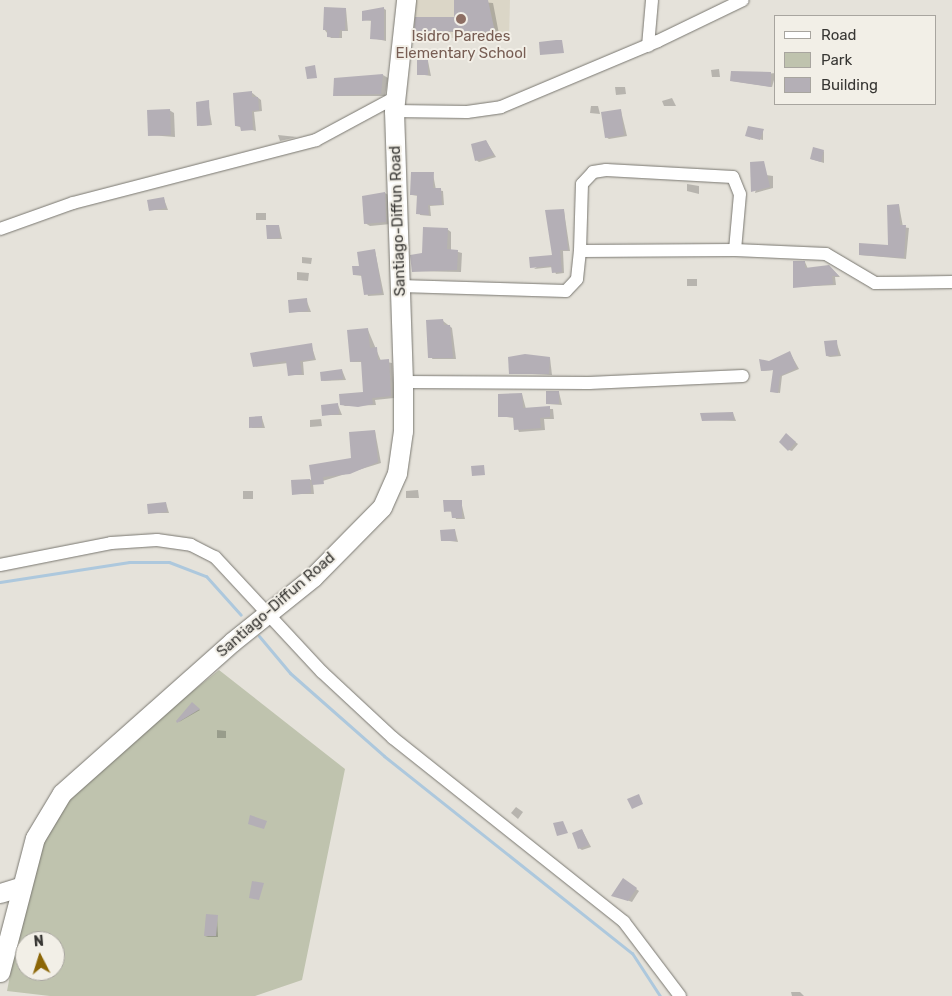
<!DOCTYPE html>
<html>
<head>
<meta charset="utf-8">
<style>
	body { margin:0 }
	#map { position:relative; width:952px; height:996px; overflow:hidden; background:#e5e2da; font-family:Rubik,sans-serif }
	div>[style] { position:absolute }
	[style*='--x'] { left:calc(var(--x)*1px); top:calc(var(--y)*1px); width:calc(var(--w)*1px); rotate:calc(var(--a)*1deg) }
	.built>* { inset:0; background:#dbd6c7 }
	.green>* { inset:0; background:#bfc3ae }
	.shadow>* { inset:0; background:#0003 }
	.stream>* { height:3px; margin:-1.5px; padding:0 1.5px; transform-origin:1.5px; border-radius:1.5px; background:#adc8dd }
	.building>* { inset:0; background:#b4afb6 }
	.roads { filter:drop-shadow(0 0 1px #797770) drop-shadow(0 0 1px #797770) }
	.street>* { height:12px; margin:-6px; padding:0 6px; transform-origin:6px; border-radius:6px; background:#fff }
	.secondary>* { height:19px; margin:-9.5px; padding:0 9.5px; transform-origin:9.5px; border-radius:9.5px; background:#fff }
	.dots>* { width:14px; height:14px; translate:-50% -50%; box-sizing:border-box; border:2px solid #f2efe7; border-radius:50% }
	span { translate:-50% -50%; white-space:nowrap; text-align:center; line-height:1.15; -webkit-text-stroke:4px #f2efe7; paint-order:stroke }
	.education-label { font-size:15px; color:#785e54 }
	.street-label { font-size:15px; color:#383734 }
	.legend { position:absolute; left:774px; top:15px; width:162px; height:90px; box-sizing:border-box; background:#f2efe7; border:1px solid #a8a59f; margin:0; padding:6px 9px; list-style:none; font-size:15px; color:#383734 }
	.legend li { display:flex; align-items:center; gap:10px; height:25px }
	.legend b { width:25px; border:1px solid #a8a59f }
	.north { position:absolute; left:15px; top:931px; width:50px; height:50px; box-sizing:border-box; background:#f2efe7; border:1px solid #a8a59f; border-radius:50%; rotate:355deg; font-size:14px; font-weight:700; line-height:20px; text-align:center; color:#383734 }
	.north::after { content:''; display:block; margin:auto; width:18px; height:22px; background:#8c6606; clip-path:polygon(50% 0,100% 100%,50% 72%,0 100%) }
</style>
</head>
<body>
<div id="map">
	<div class="built">
		<div style="clip-path:polygon(413px 0,510px 0,509px 38px,410px 38px)"></div>
	</div>
	<div class="green">
		<div style="clip-path:polygon(evenodd,219px 670px,345px 769px,302px 980px,255px 996px,50px 996px,7px 991px,23px 908px,47px 831px,62px 806px,144px 730px,219px 670px,25px 941px,55px 941px,55px 971px,25px 971px,25px 941px)"></div>
	</div>
	<div class="shadow">
		<div style="clip-path:polygon(455px 0,493px 3px,499px 34px,416px 30px,455px 18px)"></div>
		<div style="clip-path:polygon(383px 8px,386px 10px,386px 41px,372px 38px,372px 21px,363px 20px)"></div>
		<div style="clip-path:polygon(346px 9px,348px 31px,342px 31px,342px 38px,331px 38px,324px 29px)"></div>
		<div style="clip-path:polygon(428px 61px,431px 76px,418px 74px)"></div>
		<div style="clip-path:polygon(719px 69px,720px 77px,712px 77px,711px 70px)"></div>
		<div style="clip-path:polygon(776px 73px,772px 87px,732px 81px,741px 76px)"></div>
		<div style="clip-path:polygon(383px 75px,388px 78px,385px 96px,334px 96px,335px 79px)"></div>
		<div style="clip-path:polygon(615px 87px,625px 87px,626px 94px,616px 95px)"></div>
		<div style="clip-path:polygon(251px 92px,261px 100px,262px 111px,254px 112px,256px 131px,236px 126px)"></div>
		<div style="clip-path:polygon(672px 98px,676px 106px,664px 106px,662px 101px)"></div>
		<div style="clip-path:polygon(208px 102px,212px 125px,201px 126px,199px 125px)"></div>
		<div style="clip-path:polygon(591px 106px,598px 106px,600px 114px,590px 113px)"></div>
		<div style="clip-path:polygon(169px 110px,174px 113px,175px 137px,149px 135px)"></div>
		<div style="clip-path:polygon(621px 111px,627px 136px,609px 139px,606px 137px)"></div>
		<div style="clip-path:polygon(763px 130px,763px 140px,750px 137px)"></div>
		<div style="clip-path:polygon(278px 135px,297px 137px,280px 141px)"></div>
		<div style="clip-path:polygon(486px 141px,496px 157px,479px 162px,476px 160px)"></div>
		<div style="clip-path:polygon(824px 151px,824px 163px,811px 159px)"></div>
		<div style="clip-path:polygon(763px 162px,766px 175px,773px 176px,773px 188px,755px 193px)"></div>
		<div style="clip-path:polygon(433px 174px,436px 190px,443px 191px,444px 205px,430px 206px,431px 216px,420px 215px,418px 196px,412px 195px)"></div>
		<div style="clip-path:polygon(687px 184px,699px 186px,699px 194px,687px 191px)"></div>
		<div style="clip-path:polygon(385px 193px,390px 196px,391px 224px,370px 226px,365px 223px,363px 197px)"></div>
		<div style="clip-path:polygon(164px 199px,168px 210px,150px 210px)"></div>
		<div style="clip-path:polygon(899px 205px,903px 227px,909px 228px,906px 259px,860px 255px,889px 246px)"></div>
		<div style="clip-path:polygon(564px 211px,570px 251px,563px 251px,564px 273px,556px 274px,553px 267px,534px 269px,553px 256px)"></div>
		<div style="clip-path:polygon(256px 213px,266px 213px,266px 220px,256px 220px)"></div>
		<div style="clip-path:polygon(279px 226px,282px 239px,268px 239px)"></div>
		<div style="clip-path:polygon(447px 229px,451px 232px,451px 250px,462px 253px,461px 272px,413px 271px)"></div>
		<div style="clip-path:polygon(375px 251px,384px 295px,368px 296px,362px 276px,354px 275px)"></div>
		<div style="clip-path:polygon(302px 257px,312px 258px,311px 264px,302px 263px)"></div>
		<div style="clip-path:polygon(805px 262px,808px 269px,832px 269px,840px 277px,835px 277px,836px 285px,794px 287px)"></div>
		<div style="clip-path:polygon(297px 272px,309px 273px,308px 281px,297px 280px)"></div>
		<div style="clip-path:polygon(687px 279px,697px 279px,697px 286px,687px 286px)"></div>
		<div style="clip-path:polygon(306px 299px,311px 312px,290px 312px)"></div>
		<div style="clip-path:polygon(443px 321px,452px 328px,456px 359px,432px 359px)"></div>
		<div style="clip-path:polygon(368px 330px,381px 361px,392px 363px,394px 398px,375px 400px,376px 405px,345px 406px,342px 404px,365px 393px,362px 362px,351px 362px)"></div>
		<div style="clip-path:polygon(836px 341px,841px 356px,830px 357px,827px 356px)"></div>
		<div style="clip-path:polygon(311px 344px,316px 360px,303px 362px,304px 375px,290px 375px,288px 363px,254px 367px)"></div>
		<div style="clip-path:polygon(790px 353px,799px 369px,782px 376px,780px 393px,773px 392px,774px 370px,762px 371px,769px 362px)"></div>
		<div style="clip-path:polygon(550px 358px,552px 375px,510px 373px)"></div>
		<div style="clip-path:polygon(342px 370px,346px 380px,322px 381px)"></div>
		<div style="clip-path:polygon(559px 392px,562px 405px,547px 404px)"></div>
		<div style="clip-path:polygon(522px 394px,526px 409px,553px 409px,554px 419px,544px 419px,545px 430px,519px 432px,514px 418px,500px 416px)"></div>
		<div style="clip-path:polygon(338px 405px,342px 415px,323px 415px)"></div>
		<div style="clip-path:polygon(733px 413px,736px 421px,703px 420px)"></div>
		<div style="clip-path:polygon(262px 418px,265px 428px,251px 428px)"></div>
		<div style="clip-path:polygon(321px 419px,322px 426px,310px 427px,310px 420px)"></div>
		<div style="clip-path:polygon(375px 431px,381px 463px,313px 484px,314px 494px,294px 494px,310px 480px,352px 459px)"></div>
		<div style="clip-path:polygon(789px 437px,798px 444px,792px 451px,789px 450px)"></div>
		<div style="clip-path:polygon(418px 490px,419px 498px,406px 498px,406px 491px)"></div>
		<div style="clip-path:polygon(243px 491px,253px 491px,253px 499px,243px 499px)"></div>
		<div style="clip-path:polygon(461px 501px,465px 519px,456px 519px,453px 512px,445px 511px)"></div>
		<div style="clip-path:polygon(166px 503px,169px 513px,149px 513px)"></div>
		<div style="clip-path:polygon(455px 530px,458px 542px,442px 540px)"></div>
		<div style="clip-path:polygon(192px 704px,200px 710px,179px 722px)"></div>
		<div style="clip-path:polygon(217px 730px,226px 731px,226px 738px,217px 738px)"></div>
		<div style="clip-path:polygon(516px 807px,523px 812px,518px 819px,511px 813px)"></div>
		<div style="clip-path:polygon(582px 830px,591px 847px,582px 850px,579px 848px)"></div>
		<div style="clip-path:polygon(623px 880px,639px 891px,632px 902px,613px 895px)"></div>
		<div style="clip-path:polygon(217px 917px,218px 937px,208px 937px,205px 936px)"></div>
		<div style="clip-path:polygon(791px 992px,800px 992px,804px 996px,792px 996px)"></div>
	</div>
	<div class="stream">
		<div style="--x:0;--y:582;--w:131;--a:-8.8"></div>
		<div style="--x:129;--y:562;--w:40;--a:0"></div>
		<div style="--x:169;--y:562;--w:40;--a:21"></div>
		<div style="--x:206;--y:576;--w:52;--a:48.1"></div>
		<div style="--x:259;--y:636;--w:48;--a:50"></div>
		<div style="--x:290;--y:673;--w:125;--a:41.4"></div>
		<div style="--x:384;--y:756;--w:317;--a:38.5"></div>
		<div style="--x:632;--y:953;--w:51;--a:56.9"></div>
	</div>
	<div class="building">
		<div style="clip-path:polygon(454px 0,488px 0,495px 32px,414px 31px,415px 17px,454px 17px)"></div>
		<div style="clip-path:polygon(324px 7px,346px 8px,345px 31px,340px 30px,339px 38px,327px 37px,327px 30px,323px 30px)"></div>
		<div style="clip-path:polygon(384px 7px,384px 40px,370px 39px,371px 20px,362px 21px,362px 11px)"></div>
		<div style="clip-path:polygon(556px 40px,562px 40px,564px 53px,540px 55px,539px 42px)"></div>
		<div style="clip-path:polygon(417px 60px,428px 60px,428px 75px,417px 75px)"></div>
		<div style="clip-path:polygon(315px 65px,317px 78px,307px 79px,305px 67px)"></div>
		<div style="clip-path:polygon(731px 71px,771px 72px,771px 87px,730px 81px)"></div>
		<div style="clip-path:polygon(383px 74px,381px 94px,333px 96px,334px 78px)"></div>
		<div style="clip-path:polygon(252px 91px,252px 97px,258px 97px,259px 110px,252px 111px,253px 130px,241px 131px,240px 126px,235px 126px,233px 93px)"></div>
		<div style="clip-path:polygon(209px 100px,210px 125px,197px 126px,196px 102px)"></div>
		<div style="clip-path:polygon(170px 109px,171px 135px,148px 136px,147px 110px)"></div>
		<div style="clip-path:polygon(621px 109px,624px 135px,605px 138px,601px 112px)"></div>
		<div style="clip-path:polygon(748px 126px,764px 129px,760px 140px,745px 136px)"></div>
		<div style="clip-path:polygon(486px 140px,494px 155px,475px 161px,471px 144px)"></div>
		<div style="clip-path:polygon(813px 147px,824px 150px,821px 162px,810px 159px)"></div>
		<div style="clip-path:polygon(764px 161px,770px 187px,751px 192px,750px 162px)"></div>
		<div style="clip-path:polygon(411px 172px,434px 172px,433px 188px,441px 188px,442px 205px,428px 205px,429px 215px,416px 214px,417px 195px,410px 195px)"></div>
		<div style="clip-path:polygon(385px 192px,386px 222px,364px 224px,362px 196px)"></div>
		<div style="clip-path:polygon(164px 197px,166px 208px,149px 211px,147px 200px)"></div>
		<div style="clip-path:polygon(899px 204px,900px 225px,906px 225px,904px 258px,859px 255px,859px 243px,888px 245px,887px 205px)"></div>
		<div style="clip-path:polygon(564px 209px,568px 250px,560px 250px,562px 272px,552px 273px,551px 266px,530px 268px,529px 257px,552px 255px,545px 210px)"></div>
		<div style="clip-path:polygon(266px 225px,279px 225px,280px 238px,267px 239px)"></div>
		<div style="clip-path:polygon(423px 227px,448px 228px,447px 249px,458px 250px,457px 270px,412px 272px,410px 255px,422px 253px)"></div>
		<div style="clip-path:polygon(375px 249px,382px 293px,364px 295px,361px 275px,353px 275px,352px 266px,359px 266px,357px 252px)"></div>
		<div style="clip-path:polygon(793px 261px,805px 261px,805px 268px,829px 265px,839px 276px,832px 276px,833px 284px,793px 288px)"></div>
		<div style="clip-path:polygon(307px 298px,308px 311px,289px 313px,288px 300px)"></div>
		<div style="clip-path:polygon(443px 319px,444px 325px,450px 325px,453px 358px,428px 358px,426px 320px)"></div>
		<div style="clip-path:polygon(368px 328px,370px 348px,377px 347px,378px 360px,389px 359px,391px 396px,372px 398px,373px 404px,358px 407px,340px 405px,339px 394px,363px 392px,361px 361px,350px 362px,347px 330px)"></div>
		<div style="clip-path:polygon(837px 340px,838px 355px,826px 356px,824px 341px)"></div>
		<div style="clip-path:polygon(312px 343px,314px 359px,300px 361px,302px 374px,288px 376px,286px 361px,253px 367px,250px 353px)"></div>
		<div style="clip-path:polygon(790px 351px,797px 368px,780px 376px,778px 393px,770px 392px,773px 370px,761px 371px,759px 359px,769px 361px)"></div>
		<div style="clip-path:polygon(525px 354px,550px 357px,549px 374px,509px 374px,508px 357px)"></div>
		<div style="clip-path:polygon(342px 369px,343px 379px,321px 381px,320px 372px)"></div>
		<div style="clip-path:polygon(546px 391px,559px 391px,559px 404px,546px 404px)"></div>
		<div style="clip-path:polygon(522px 393px,523px 408px,550px 406px,550px 417px,540px 418px,541px 428px,514px 430px,513px 417px,498px 417px,498px 394px)"></div>
		<div style="clip-path:polygon(338px 403px,339px 414px,322px 416px,321px 405px)"></div>
		<div style="clip-path:polygon(733px 412px,734px 420px,702px 421px,700px 413px)"></div>
		<div style="clip-path:polygon(262px 416px,262px 427px,249px 428px,249px 417px)"></div>
		<div style="clip-path:polygon(375px 430px,378px 462px,350px 474px,323px 477px,324px 484px,312px 485px,309px 465px,351px 458px,349px 432px)"></div>
		<div style="clip-path:polygon(786px 433px,796px 442px,788px 451px,779px 442px)"></div>
		<div style="clip-path:polygon(484px 465px,485px 475px,472px 476px,471px 466px)"></div>
		<div style="clip-path:polygon(310px 479px,311px 493px,292px 495px,291px 480px)"></div>
		<div style="clip-path:polygon(443px 500px,462px 500px,462px 518px,452px 518px,451px 511px,444px 512px)"></div>
		<div style="clip-path:polygon(166px 502px,167px 512px,148px 514px,147px 504px)"></div>
		<div style="clip-path:polygon(455px 529px,456px 541px,441px 541px,440px 530px)"></div>
		<div style="clip-path:polygon(192px 702px,200px 709px,177px 723px,176px 721px)"></div>
		<div style="clip-path:polygon(639px 794px,643px 804px,632px 809px,627px 799px)"></div>
		<div style="clip-path:polygon(250px 815px,267px 821px,264px 829px,248px 824px)"></div>
		<div style="clip-path:polygon(563px 821px,568px 833px,557px 836px,553px 823px)"></div>
		<div style="clip-path:polygon(582px 829px,589px 845px,578px 849px,572px 833px)"></div>
		<div style="clip-path:polygon(623px 878px,637px 888px,628px 901px,611px 896px)"></div>
		<div style="clip-path:polygon(252px 881px,264px 883px,259px 900px,249px 898px)"></div>
		<div style="clip-path:polygon(206px 914px,218px 915px,216px 936px,204px 936px)"></div>
	</div>
	<div class="roads">
		<div class="street">
			<div style="--x:648;--y:46;--w:46;--a:-85"></div>
			<div style="--x:394;--y:111;--w:73;--a:0.8"></div>
			<div style="--x:467;--y:112;--w:34;--a:-8"></div>
			<div style="--x:501;--y:107;--w:170;--a:-22.8"></div>
			<div style="--x:658;--y:41;--w:94;--a:-25.8"></div>
			<div style="--x:0;--y:229;--w:77;--a:-19.6"></div>
			<div style="--x:73;--y:203;--w:251;--a:-14.5"></div>
			<div style="--x:316;--y:140;--w:89;--a:-28.3"></div>
			<div style="--x:580;--y:251;--w:67;--a:-88.3"></div>
			<div style="--x:582;--y:184;--w:16;--a:-47"></div>
			<div style="--x:593;--y:172;--w:13;--a:-9"></div>
			<div style="--x:606;--y:170;--w:127;--a:3.2"></div>
			<div style="--x:733;--y:177;--w:18;--a:68"></div>
			<div style="--x:740;--y:194;--w:56;--a:95.1"></div>
			<div style="--x:400;--y:286;--w:166;--a:1.7"></div>
			<div style="--x:566;--y:291;--w:16;--a:-47"></div>
			<div style="--x:577;--y:279;--w:28;--a:-84"></div>
			<div style="--x:580;--y:251;--w:155;--a:-0.4"></div>
			<div style="--x:735;--y:250;--w:91;--a:2.5"></div>
			<div style="--x:826;--y:254;--w:57;--a:30.6"></div>
			<div style="--x:875;--y:283;--w:77;--a:-0.7"></div>
			<div style="--x:403;--y:382;--w:186;--a:0.3"></div>
			<div style="--x:589;--y:383;--w:154;--a:-2.6"></div>
			<div style="--x:0;--y:565;--w:113;--a:-11.2"></div>
			<div style="--x:111;--y:543;--w:46;--a:-3.7"></div>
			<div style="--x:157;--y:540;--w:34;--a:8"></div>
			<div style="--x:191;--y:545;--w:27;--a:27"></div>
			<div style="--x:215;--y:557;--w:157;--a:47.1"></div>
			<div style="--x:322;--y:672;--w:97;--a:42.9"></div>
			<div style="--x:393;--y:738;--w:295;--a:38.5"></div>
			<div style="--x:624;--y:922;--w:93;--a:52.9"></div>
		</div>
		<div class="secondary">
			<div style="--x:0;--y:893;--w:21;--a:-17"></div>
			<div style="--x:0;--y:972;--w:138;--a:-75.4"></div>
			<div style="--x:35;--y:838;--w:52;--a:-59"></div>
			<div style="--x:62;--y:793;--w:227;--a:-41.6"></div>
			<div style="--x:232;--y:642;--w:104;--a:-38.7"></div>
			<div style="--x:313;--y:577;--w:98;--a:-45.4"></div>
			<div style="--x:382;--y:507;--w:37;--a:-66"></div>
			<div style="--x:397;--y:473;--w:42;--a:-81.9"></div>
			<div style="--x:403;--y:431;--w:49;--a:-90"></div>
			<div style="--x:403;--y:382;--w:271;--a:-91.9"></div>
			<div style="--x:394;--y:111;--w:112;--a:-83.8"></div>
		</div>
	</div>
	<div class="dots">
		<div style="left:461px;top:19px;background:#8d6e63"></div>
	</div>
	<div class="education-label">
		<span style="left:461px;top:45px">Isidro Paredes<br>Elementary School</span>
	</div>
	<div class="street-label">
		<span style="left:398px;top:221px;rotate:-92deg">Santiago-Diffun Road</span>
		<span style="left:276px;top:605px;rotate:-41deg">Santiago-Diffun Road</span>
	</div>
	<ul class="legend">
	<li><b style="height:6px;background:#fff"></b>Road</li>
	<li><b style="height:14px;background:#bfc3ae"></b>Park</li>
	<li><b style="height:14px;background:#b4afb6"></b>Building</li>
	</ul>
	<div class="north">N</div>
</div>
</body>
</html>
